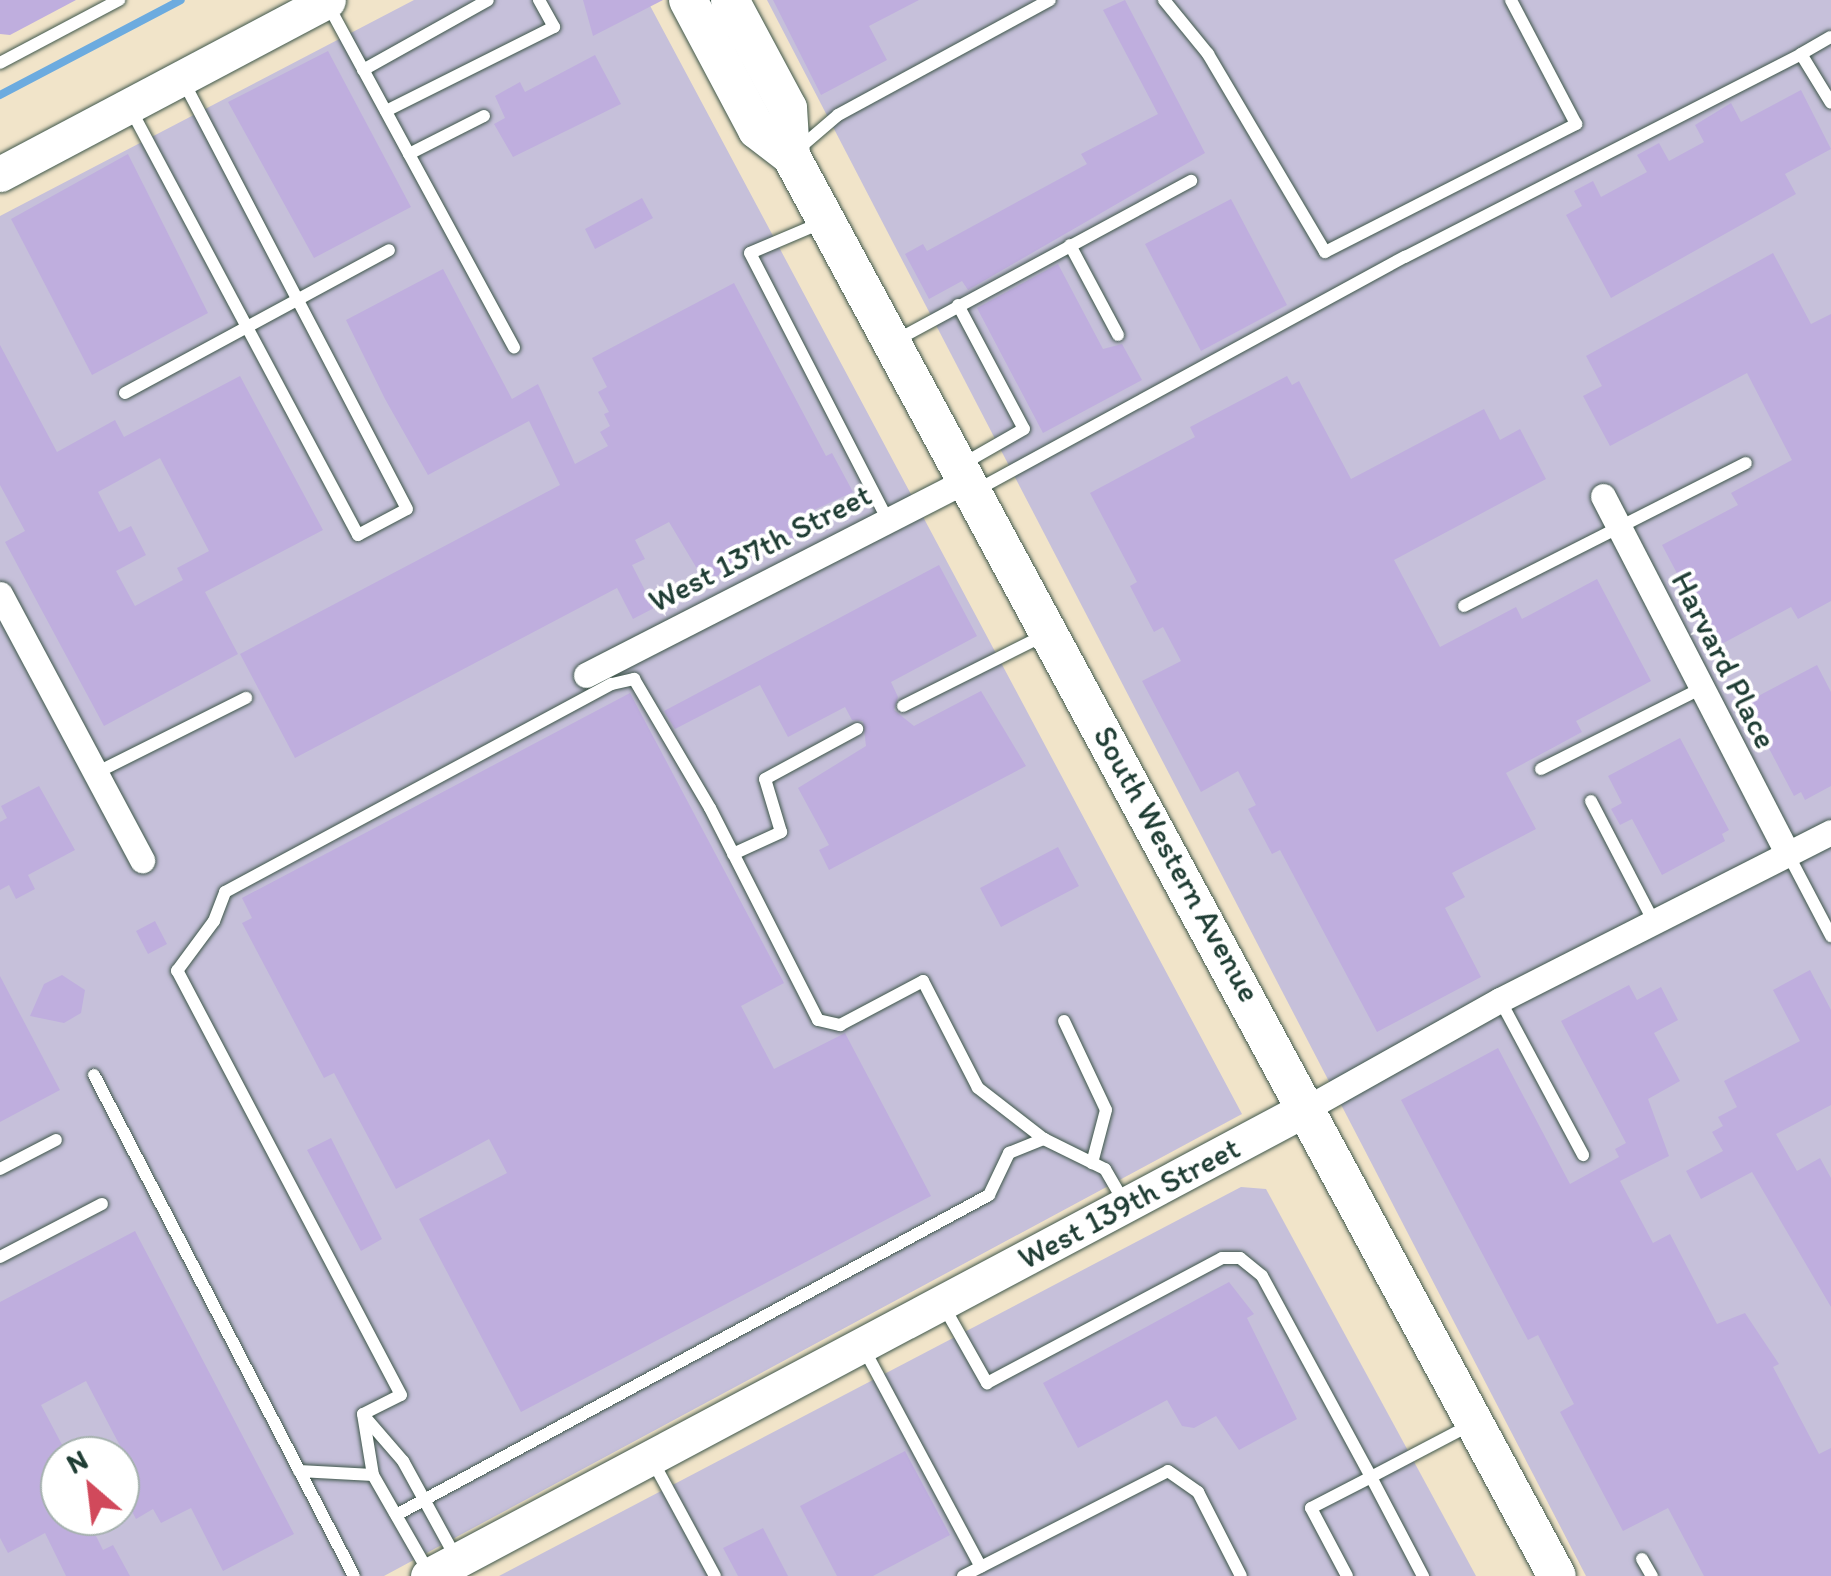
<!DOCTYPE html>
<html>
<head>
<meta charset="utf-8">
<style>
	body { margin:0 }
	#map { position:relative; width:1831px; height:1576px; overflow:hidden; background:#f1e4c9; font-family:Itim,sans-serif }
	div>[style] { position:absolute }
	[style*='--x'] { left:calc(var(--x)*1px); top:calc(var(--y)*1px); width:calc(var(--w)*1px); rotate:calc(var(--a)*1deg) }
	.industrial>* { inset:0; background:#c6c0da }
	.stream>* { height:8px; margin:-4px; padding:0 4px; transform-origin:4px; border-radius:4px; background:#6cabdf }
	.building>* { inset:0; background:#bfaede }
	.roads { filter:drop-shadow(0 0 2px #3e564a) drop-shadow(0 0 2px #3e564a) }
	.lane>* { height:12px; margin:-6px; padding:0 6px; transform-origin:6px; border-radius:6px; background:#fff }
	.street>* { height:25px; margin:-12.5px; padding:0 12.5px; transform-origin:12.5px; border-radius:12.5px; background:#fff }
	.secondary>* { height:35px; margin:-17.5px; padding:0 17.5px; transform-origin:17.5px; border-radius:17.5px; background:#fff }
	.primary>* { height:38px; margin:-19px; padding:0 19px; transform-origin:19px; border-radius:19px; background:#fff }
	span { translate:-50% -50%; white-space:nowrap; text-align:center; line-height:1.15; -webkit-text-stroke:8px #fff; paint-order:stroke }
	.street-label { font-size:32px; color:#1f3d34 }
	.north { position:absolute; left:40px; top:1436px; width:100px; height:100px; box-sizing:border-box; background:#fff; border:2px solid #a5b1ae; border-radius:50%; rotate:332deg; font-size:28px; font-weight:700; line-height:40px; text-align:center; color:#1f3d34 }
	.north::after { content:''; display:block; margin:auto; width:35px; height:45px; background:#d1495b; clip-path:polygon(50% 0,100% 100%,50% 72%,0 100%) }
</style>
</head>
<body>
<div id="map">
	<div class="industrial">
		<div style="clip-path:polygon(evenodd,414px 0,647px 0,1242px 1114px,384px 1576px,0 1576px,0 216px,414px 0,60px 1456px,120px 1456px,120px 1516px,60px 1516px,60px 1456px)"></div>
		<div style="clip-path:polygon(767px 0,1831px 0,1831px 1576px,1586px 1576px)"></div>
		<div style="clip-path:polygon(1241px 1187px,1266px 1189px,1476px 1576px,499px 1576px)"></div>
	</div>
	<div class="stream">
		<div style="--x:0;--y:95;--w:204;--a:-27.7"></div>
	</div>
	<div class="building">
		<div style="clip-path:polygon(0 0,76px 0,10px 35px,0 34px)"></div>
		<div style="clip-path:polygon(583px 0,663px 0,593px 36px)"></div>
		<div style="clip-path:polygon(773px 0,919px 0,869px 26px,887px 60px,821px 95px)"></div>
		<div style="clip-path:polygon(1125px 0,1205px 153px,968px 290px,962px 281px,929px 299px,905px 254px,923px 244px,927px 251px,1087px 164px,1081px 154px,1158px 114px,1103px 10px)"></div>
		<div style="clip-path:polygon(328px 51px,411px 207px,314px 258px,228px 102px)"></div>
		<div style="clip-path:polygon(595px 55px,621px 104px,513px 157px,494px 124px,505px 118px,495px 96px,520px 82px,525px 92px)"></div>
		<div style="clip-path:polygon(1801px 90px,1831px 149px,1785px 174px,1796px 194px,1611px 298px,1566px 215px,1582px 206px,1574px 191px,1593px 181px,1601px 197px,1647px 172px,1637px 155px,1659px 143px,1669px 161px,1704px 142px,1695px 125px,1731px 103px,1741px 122px)"></div>
		<div style="clip-path:polygon(128px 154px,208px 313px,92px 375px,11px 219px)"></div>
		<div style="clip-path:polygon(642px 198px,653px 218px,595px 249px,585px 229px)"></div>
		<div style="clip-path:polygon(1231px 199px,1287px 305px,1201px 351px,1145px 244px)"></div>
		<div style="clip-path:polygon(1773px 253px,1811px 324px,1831px 314px,1831px 601px,1798px 619px,1791px 607px,1716px 647px,1662px 545px,1738px 505px,1731px 493px,1792px 460px,1747px 373px,1610px 446px,1583px 396px,1602px 386px,1586px 356px)"></div>
		<div style="clip-path:polygon(1058px 264px,1103px 349px,1122px 344px,1142px 380px,1043px 433px,977px 308px)"></div>
		<div style="clip-path:polygon(443px 269px,512px 399px,538px 384px,575px 464px,608px 446px,600px 432px,610px 426px,604px 414px,609px 412px,598px 392px,607px 387px,592px 358px,734px 283px,826px 456px,832px 453px,853px 492px,788px 522px,795px 537px,705px 582px,669px 522px,635px 540px,645px 559px,632px 565px,654px 608px,633px 619px,617px 588px,295px 758px,240px 654px,560px 485px,529px 421px,428px 475px,385px 399px,346px 320px)"></div>
		<div style="clip-path:polygon(evenodd,0 345px,57px 452px,115px 420px,124px 437px,240px 376px,323px 530px,205px 592px,238px 654px,104px 726px,5px 542px,25px 531px,0 485px,0 345px,160px 458px,209px 551px,177px 568px,183px 580px,135px 606px,116px 571px,146px 555px,131px 526px,119px 532px,98px 492px,160px 458px)"></div>
		<div style="clip-path:polygon(1287px 376px,1292px 385px,1299px 381px,1351px 479px,1484px 409px,1500px 440px,1520px 429px,1546px 479px,1394px 560px,1440px 647px,1516px 607px,1522px 619px,1597px 579px,1651px 681px,1576px 721px,1582px 732px,1506px 773px,1536px 829px,1452px 873px,1465px 897px,1445px 908px,1481px 977px,1377px 1032px,1280px 850px,1272px 854px,1248px 809px,1256px 805px,1238px 771px,1201px 792px,1142px 681px,1181px 661px,1163px 627px,1154px 632px,1130px 586px,1137px 582px,1090px 493px,1195px 437px,1190px 427px)"></div>
		<div style="clip-path:polygon(939px 565px,977px 636px,891px 682px,898px 697px,894px 710px,914px 726px,981px 691px,1026px 766px,829px 870px,819px 850px,829px 845px,798px 788px,866px 746px,863px 721px,852px 720px,845px 707px,788px 737px,760px 685px,675px 729px,664px 711px)"></div>
		<div style="clip-path:polygon(1817px 665px,1831px 692px,1831px 786px,1805px 800px,1801px 792px,1794px 796px,1745px 703px)"></div>
		<div style="clip-path:polygon(630px 693px,784px 983px,741px 1006px,774px 1069px,845px 1033px,931px 1196px,521px 1412px,419px 1219px,507px 1173px,489px 1139px,396px 1189px,334px 1073px,324px 1078px,242px 923px,252px 918px,242px 898px)"></div>
		<div style="clip-path:polygon(1680px 738px,1729px 830px,1722px 834px,1725px 841px,1662px 875px,1632px 819px,1620px 825px,1611px 809px,1622px 803px,1608px 776px)"></div>
		<div style="clip-path:polygon(39px 786px,75px 850px,28px 875px,35px 889px,16px 899px,9px 885px,0 890px,0 822px,7px 818px,1px 806px)"></div>
		<div style="clip-path:polygon(1058px 847px,1079px 886px,1001px 927px,980px 888px)"></div>
		<div style="clip-path:polygon(155px 921px,167px 944px,148px 954px,136px 931px)"></div>
		<div style="clip-path:polygon(1810px 970px,1831px 1010px,1831px 1105px,1776px 1134px,1797px 1171px,1820px 1158px,1831px 1178px,1831px 1307px,1752px 1172px,1701px 1199px,1686px 1171px,1723px 1151px,1712px 1132px,1723px 1126px,1718px 1117px,1737px 1107px,1724px 1081px,1800px 1041px,1773px 990px)"></div>
		<div style="clip-path:polygon(62px 975px,85px 990px,81px 1013px,64px 1023px,30px 1016px,44px 984px)"></div>
		<div style="clip-path:polygon(0 976px,60px 1090px,0 1122px)"></div>
		<div style="clip-path:polygon(1629px 985px,1637px 1000px,1661px 987px,1678px 1020px,1654px 1033px,1680px 1081px,1648px 1099px,1669px 1156px,1620px 1181px,1653px 1243px,1670px 1234px,1717px 1324px,1745px 1313px,1779px 1364px,1773px 1367px,1819px 1454px,1831px 1448px,1831px 1576px,1704px 1576px,1668px 1508px,1623px 1531px,1560px 1412px,1574px 1404px,1538px 1335px,1528px 1340px,1401px 1100px,1498px 1048px,1570px 1184px,1619px 1157px,1615px 1149px,1626px 1143px,1561px 1021px)"></div>
		<div style="clip-path:polygon(331px 1138px,382px 1239px,361px 1251px,307px 1150px)"></div>
		<div style="clip-path:polygon(135px 1231px,294px 1534px,223px 1571px,191px 1508px,161px 1523px,153px 1509px,136px 1519px,121px 1491px,139px 1482px,86px 1381px,41px 1405px,68px 1456px,60px 1456px,60px 1516px,86px 1516px,103px 1550px,113px 1545px,130px 1576px,66px 1576px,45px 1533px,8px 1553px,0 1538px,0 1302px)"></div>
		<div style="clip-path:polygon(1229px 1282px,1254px 1314px,1247px 1318px,1297px 1419px,1239px 1450px,1216px 1416px,1194px 1428px,1182px 1426px,1167px 1400px,1078px 1448px,1043px 1383px)"></div>
		<div style="clip-path:polygon(905px 1451px,950px 1535px,873px 1576px,837px 1576px,800px 1506px)"></div>
		<div style="clip-path:polygon(763px 1528px,788px 1576px,738px 1576px,723px 1548px)"></div>
	</div>
	<div class="roads">
		<div class="lane">
			<div style="--x:1164;--y:0;--w:70;--a:50.8"></div>
			<div style="--x:1208;--y:54;--w:230;--a:59.4"></div>
			<div style="--x:1325;--y:252;--w:282;--a:-27"></div>
			<div style="--x:1576;--y:124;--w:140;--a:-117.7"></div>
			<div style="--x:327;--y:3;--w:392;--a:61.5"></div>
			<div style="--x:1801;--y:54;--w:34;--a:-30"></div>
			<div style="--x:0;--y:63;--w:135;--a:-27.9"></div>
			<div style="--x:363;--y:70;--w:143;--a:-29.2"></div>
			<div style="--x:130;--y:108;--w:484;--a:61.9"></div>
			<div style="--x:358;--y:535;--w:55;--a:-28"></div>
			<div style="--x:407;--y:509;--w:485;--a:-117.6"></div>
			<div style="--x:386;--y:111;--w:188;--a:-26.6"></div>
			<div style="--x:554;--y:27;--w:31;--a:-119"></div>
			<div style="--x:796;--y:151;--w:55;--a:-40.6"></div>
			<div style="--x:838;--y:115;--w:241;--a:-28.5"></div>
			<div style="--x:409;--y:154;--w:84;--a:-26.9"></div>
			<div style="--x:823;--y:222;--w:79;--a:157"></div>
			<div style="--x:750;--y:253;--w:299;--a:62.7"></div>
			<div style="--x:1070;--y:245;--w:102;--a:61.9"></div>
			<div style="--x:958;--y:305;--w:140;--a:62"></div>
			<div style="--x:1024;--y:429;--w:73;--a:150.3"></div>
			<div style="--x:893;--y:342;--w:339;--a:-28.4"></div>
			<div style="--x:125;--y:393;--w:300;--a:-28.4"></div>
			<div style="--x:975;--y:491;--w:490;--a:-28.6"></div>
			<div style="--x:1405;--y:257;--w:445;--a:-27.1"></div>
			<div style="--x:1801;--y:54;--w:57;--a:58.5"></div>
			<div style="--x:1464;--y:606;--w:316;--a:-26.9"></div>
			<div style="--x:903;--y:706;--w:161;--a:-26.6"></div>
			<div style="--x:1541;--y:769;--w:180;--a:-26.7"></div>
			<div style="--x:96;--y:773;--w:168;--a:-26.6"></div>
			<div style="--x:1591;--y:801;--w:136;--a:62.5"></div>
			<div style="--x:733;--y:854;--w:53;--a:-24.6"></div>
			<div style="--x:781;--y:832;--w:55;--a:-106.8"></div>
			<div style="--x:765;--y:779;--w:105;--a:-28.5"></div>
			<div style="--x:1788;--y:854;--w:93;--a:62.3"></div>
			<div style="--x:1500;--y:1000;--w:176;--a:61.8"></div>
			<div style="--x:1064;--y:1021;--w:98;--a:64.7"></div>
			<div style="--x:1106;--y:1110;--w:55;--a:104.8"></div>
			<div style="--x:94;--y:1075;--w:564;--a:62.57"></div>
			<div style="--x:0;--y:1169;--w:63;--a:-27.4"></div>
			<div style="--x:0;--y:1257;--w:115;--a:-27.5"></div>
			<div style="--x:943;--y:1305;--w:90;--a:60.6"></div>
			<div style="--x:987;--y:1383;--w:266;--a:-28"></div>
			<div style="--x:1222;--y:1258;--w:18;--a:0"></div>
			<div style="--x:1240;--y:1258;--w:28;--a:39"></div>
			<div style="--x:1262;--y:1276;--w:229;--a:61.5"></div>
			<div style="--x:1371;--y:1477;--w:114;--a:-27.7"></div>
			<div style="--x:864;--y:1349;--w:247;--a:61.8"></div>
			<div style="--x:363;--y:1414;--w:42;--a:-26.6"></div>
			<div style="--x:401;--y:1395;--w:480;--a:-117.8"></div>
			<div style="--x:177;--y:971;--w:62;--a:-53.5"></div>
			<div style="--x:214;--y:921;--w:31;--a:-69"></div>
			<div style="--x:225;--y:892;--w:439;--a:-28.3"></div>
			<div style="--x:612;--y:684;--w:23;--a:-13"></div>
			<div style="--x:634;--y:679;--w:150;--a:59.5"></div>
			<div style="--x:710;--y:808;--w:238;--a:63"></div>
			<div style="--x:818;--y:1020;--w:23;--a:13"></div>
			<div style="--x:840;--y:1025;--w:94;--a:-27.9"></div>
			<div style="--x:923;--y:981;--w:120;--a:62.8"></div>
			<div style="--x:978;--y:1088;--w:83;--a:37.7"></div>
			<div style="--x:363;--y:1414;--w:62;--a:80.7"></div>
			<div style="--x:373;--y:1475;--w:111;--a:60.2"></div>
			<div style="--x:364;--y:1416;--w:60;--a:49.1"></div>
			<div style="--x:403;--y:1461;--w:111;--a:61.3"></div>
			<div style="--x:652;--y:1460;--w:132;--a:61.5"></div>
			<div style="--x:299;--y:1471;--w:74;--a:3.1"></div>
			<div style="--x:396;--y:1515;--w:674;--a:-28.35"></div>
			<div style="--x:989;--y:1195;--w:47;--a:-64.5"></div>
			<div style="--x:1009;--y:1153;--w:38;--a:-22"></div>
			<div style="--x:1044;--y:1139;--w:68;--a:26.2"></div>
			<div style="--x:1105;--y:1169;--w:39;--a:60"></div>
			<div style="--x:1642;--y:1559;--w:20;--a:60"></div>
			<div style="--x:963;--y:1576;--w:230;--a:-27.1"></div>
			<div style="--x:1168;--y:1471;--w:37;--a:35"></div>
			<div style="--x:1198;--y:1492;--w:94;--a:62.9"></div>
			<div style="--x:1347;--y:1576;--w:77;--a:-117.9"></div>
			<div style="--x:1311;--y:1508;--w:68;--a:-27.3"></div>
			<div style="--x:1371;--y:1477;--w:112;--a:62.3"></div>
		</div>
		<div class="street">
			<div style="--x:1603;--y:496;--w:403;--a:62.7"></div>
			<div style="--x:0;--y:594;--w:302;--a:61.9"></div>
			<div style="--x:586;--y:675;--w:426;--a:-27.1"></div>
			<div style="--x:1309;--y:1107;--w:219;--a:-29.3"></div>
			<div style="--x:1500;--y:1000;--w:371;--a:-26.9"></div>
		</div>
		<div class="secondary">
			<div style="--x:0;--y:174;--w:371;--a:-27.9"></div>
			<div style="--x:428;--y:1576;--w:998;--a:-28.03"></div>
		</div>
		<div class="primary">
			<div style="--x:688;--y:0;--w:147;--a:62"></div>
			<div style="--x:757;--y:130;--w:43;--a:37.4"></div>
			<div style="--x:791;--y:156;--w:1613;--a:61.66"></div>
			<div style="--x:730;--y:0;--w:123;--a:61.8"></div>
			<div style="--x:788;--y:108;--w:48;--a:86.4"></div>
		</div>
	</div>
	<div class="street-label">
		<span style="left:760px;top:548px;rotate:-27deg">West 137th Street</span>
		<span style="left:1724px;top:660px;rotate:63deg">Harvard Place</span>
		<span style="left:1177px;top:864px;rotate:61deg">South Western Avenue</span>
		<span style="left:1129px;top:1203px;rotate:-28deg">West 139th Street</span>
	</div>
	<div class="north">N</div>
</div>
</body>
</html>
